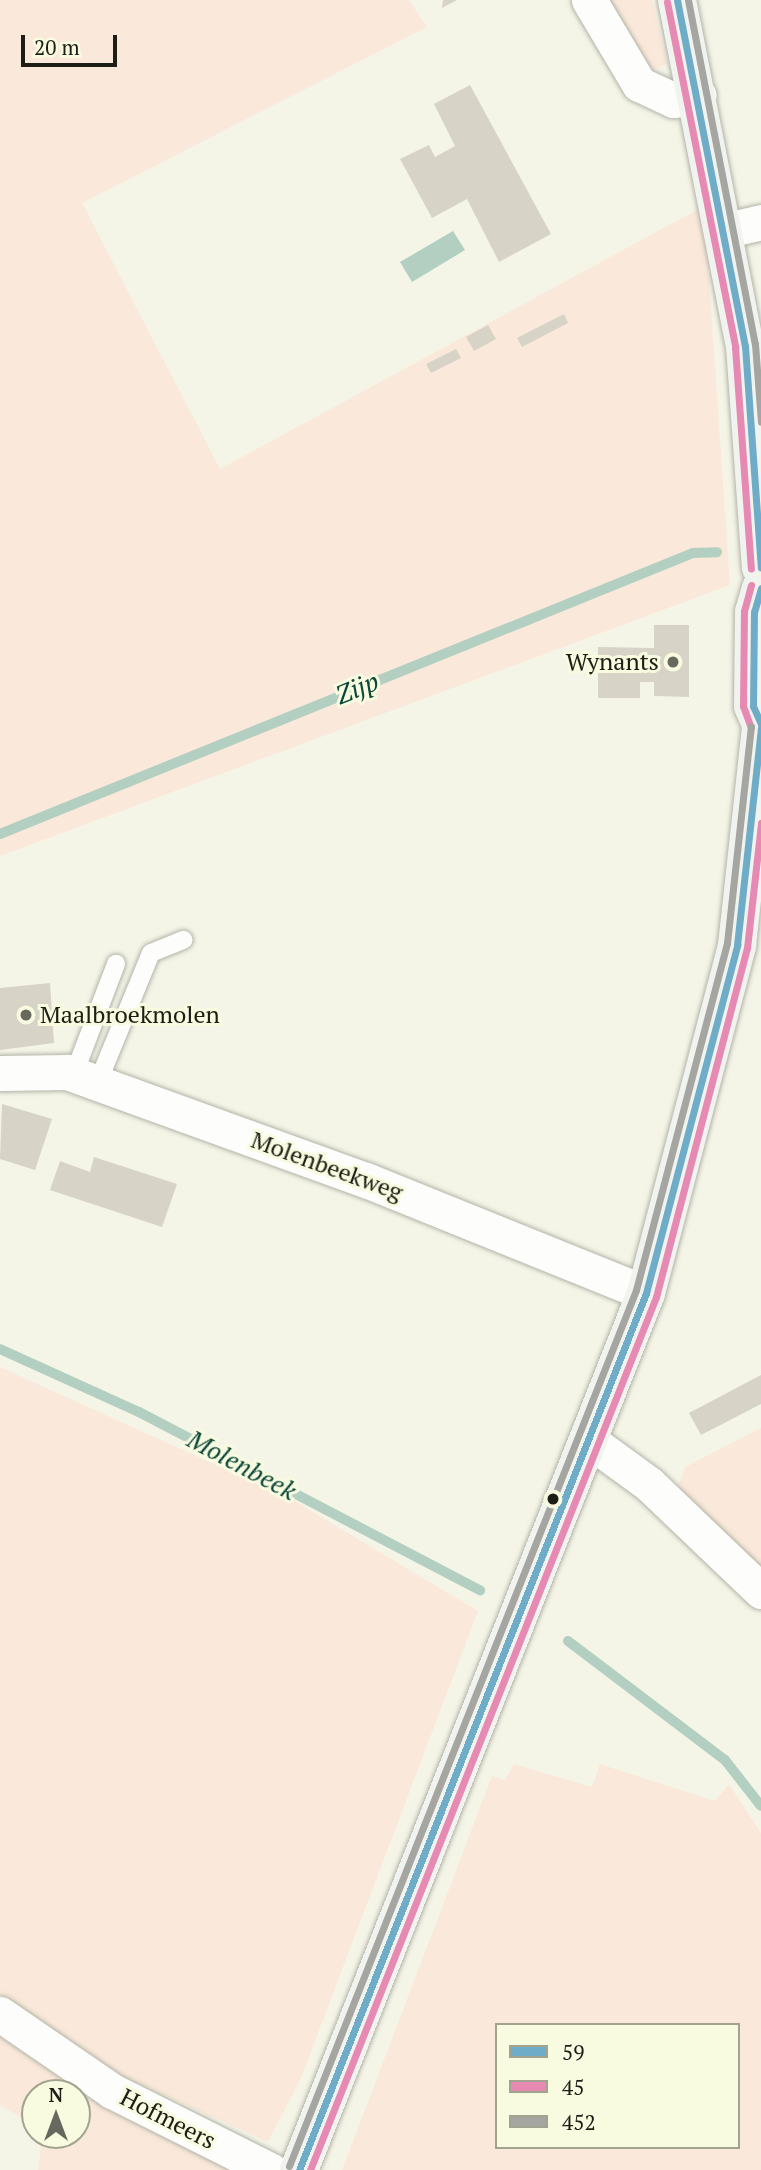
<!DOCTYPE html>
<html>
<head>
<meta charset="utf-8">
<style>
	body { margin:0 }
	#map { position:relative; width:761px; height:2170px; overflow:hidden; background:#f4f5e7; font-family:"PT Serif",serif }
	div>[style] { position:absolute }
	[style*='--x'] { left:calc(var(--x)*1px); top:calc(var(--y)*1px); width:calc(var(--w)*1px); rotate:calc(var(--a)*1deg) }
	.green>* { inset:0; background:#fae9da }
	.water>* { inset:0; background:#b2cfc1 }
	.stream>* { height:10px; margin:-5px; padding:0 5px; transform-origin:5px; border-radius:5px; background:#b2cfc1 }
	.building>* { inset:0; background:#d7d3c7 }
	.roads { filter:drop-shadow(0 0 2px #b3b4a9) drop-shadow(0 0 2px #b3b4a9) }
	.lane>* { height:18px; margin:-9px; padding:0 9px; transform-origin:9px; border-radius:9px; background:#fdfefb }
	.street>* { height:35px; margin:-17.5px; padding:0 17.5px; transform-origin:17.5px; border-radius:17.5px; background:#fdfefb }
	.secondary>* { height:38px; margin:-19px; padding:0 19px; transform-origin:19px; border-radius:19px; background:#f1f4ee }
	.bus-1>* { height:7px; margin:-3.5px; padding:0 3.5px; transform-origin:3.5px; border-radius:3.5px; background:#6facc8 }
	.bus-2>* { height:7px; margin:-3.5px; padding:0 3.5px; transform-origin:3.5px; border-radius:3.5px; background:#e689b3 }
	.bus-3>* { height:7px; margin:-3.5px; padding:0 3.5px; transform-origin:3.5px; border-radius:3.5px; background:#a5a5a1 }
	.dots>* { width:19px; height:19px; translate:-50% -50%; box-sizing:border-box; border:4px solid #f9fbe1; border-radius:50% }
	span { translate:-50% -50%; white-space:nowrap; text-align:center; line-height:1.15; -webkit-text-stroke:6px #f9fbe1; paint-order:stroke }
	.poi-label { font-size:24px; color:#1d1e15 }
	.right { translate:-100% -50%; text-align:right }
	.left { translate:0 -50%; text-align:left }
	.street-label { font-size:24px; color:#1d1e15 }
	.water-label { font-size:26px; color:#0b4739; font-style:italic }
	.legend { position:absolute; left:495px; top:2023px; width:245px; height:126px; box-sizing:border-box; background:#f9fbe1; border:2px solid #a1a38f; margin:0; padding:9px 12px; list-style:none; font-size:21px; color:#1d1e15 }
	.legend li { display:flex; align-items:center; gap:14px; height:35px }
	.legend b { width:35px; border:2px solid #a1a38f }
	.north { position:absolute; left:21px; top:2079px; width:70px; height:70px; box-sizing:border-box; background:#f9fbe1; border:2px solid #a1a38f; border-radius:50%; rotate:0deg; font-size:19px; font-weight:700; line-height:28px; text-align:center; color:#1d1e15 }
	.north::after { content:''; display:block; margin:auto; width:24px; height:32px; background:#68695e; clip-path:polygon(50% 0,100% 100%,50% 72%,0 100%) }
	.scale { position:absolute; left:21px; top:35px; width:96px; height:32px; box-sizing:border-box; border:4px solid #1d1e15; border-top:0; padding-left:9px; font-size:21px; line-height:24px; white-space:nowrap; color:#1d1e15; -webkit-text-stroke:5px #f9fbe1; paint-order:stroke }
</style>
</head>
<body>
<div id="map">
	<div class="green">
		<div style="clip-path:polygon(0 0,409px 0,427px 27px,82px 203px,220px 469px,704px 206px,730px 585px,0 856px)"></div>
		<div style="clip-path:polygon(607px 0,652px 0,667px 63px,654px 70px,641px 63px)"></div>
		<div style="clip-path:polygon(0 1367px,293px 1500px,478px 1611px,301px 2078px,268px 2142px,113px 2072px,0 1995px)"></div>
		<div style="clip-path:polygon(761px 1428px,761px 1573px,685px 1501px,679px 1484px,685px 1467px)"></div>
		<div style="clip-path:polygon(evenodd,514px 1764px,592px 1787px,600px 1764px,715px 1801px,729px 1784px,761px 1833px,761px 2170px,342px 2170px,492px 1776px,505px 1780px,514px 1764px,497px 2025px,738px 2025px,738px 2147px,497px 2147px,497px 2025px)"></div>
		<div style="clip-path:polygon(evenodd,0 2036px,99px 2103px,237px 2170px,38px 2170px,41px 2148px,26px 2121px,0 2105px,0 2036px,35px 2093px,77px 2093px,77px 2135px,35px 2135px,35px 2093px)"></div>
	</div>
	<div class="water">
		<div style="clip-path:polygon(453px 231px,465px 250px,412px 282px,400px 262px)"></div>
	</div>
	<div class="stream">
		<div style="--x:0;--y:834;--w:748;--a:-22.07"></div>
		<div style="--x:693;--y:553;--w:24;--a:-2"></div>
		<div style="--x:0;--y:1349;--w:153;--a:24.4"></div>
		<div style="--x:139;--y:1412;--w:385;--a:27.6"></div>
		<div style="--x:568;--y:1641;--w:197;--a:37.2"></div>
		<div style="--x:725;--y:1760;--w:58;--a:52"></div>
	</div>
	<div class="building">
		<div style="clip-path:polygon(443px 0,457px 0,442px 8px)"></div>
		<div style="clip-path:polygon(470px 85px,551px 234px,499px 262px,467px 199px,432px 218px,400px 159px,429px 145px,435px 157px,455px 146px,434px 104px)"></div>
		<div style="clip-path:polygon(564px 314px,568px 323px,522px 347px,517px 338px)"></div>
		<div style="clip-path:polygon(488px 325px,496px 339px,474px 351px,466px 337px)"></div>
		<div style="clip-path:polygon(456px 349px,461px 358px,431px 373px,426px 364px)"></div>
		<div style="clip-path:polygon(654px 625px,689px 625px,689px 697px,654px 696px,654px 682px,640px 682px,640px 698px,598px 698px,598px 647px,654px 648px)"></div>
		<div style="clip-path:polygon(50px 983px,54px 1043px,0 1050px,0 988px)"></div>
		<div style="clip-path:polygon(2px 1104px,52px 1119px,35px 1170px,0 1159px)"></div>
		<div style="clip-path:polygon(94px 1157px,177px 1184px,162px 1227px,50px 1190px,60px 1161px,90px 1172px)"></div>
		<div style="clip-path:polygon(761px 1375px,761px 1404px,701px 1435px,689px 1413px)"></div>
	</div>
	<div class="roads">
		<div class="lane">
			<div style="--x:74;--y:1074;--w:118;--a:-69.1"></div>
			<div style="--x:98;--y:1082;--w:139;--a:-67.7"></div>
			<div style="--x:151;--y:953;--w:35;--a:-22"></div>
		</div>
		<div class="street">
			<div style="--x:589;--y:0;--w:98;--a:59.2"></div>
			<div style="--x:639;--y:84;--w:38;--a:25"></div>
			<div style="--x:674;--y:100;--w:25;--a:-11"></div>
			<div style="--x:727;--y:230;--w:35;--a:-13"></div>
			<div style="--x:0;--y:1073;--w:67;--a:-0.9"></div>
			<div style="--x:67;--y:1072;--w:318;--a:19.9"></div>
			<div style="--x:366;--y:1180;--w:302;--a:22"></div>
			<div style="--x:590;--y:1441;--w:73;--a:36.1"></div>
			<div style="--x:649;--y:1484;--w:155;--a:43.7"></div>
			<div style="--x:0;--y:2014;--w:136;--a:34.5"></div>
			<div style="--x:112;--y:2091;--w:177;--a:26.6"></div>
		</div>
		<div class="secondary">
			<div style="--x:677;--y:0;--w:353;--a:78.9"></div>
			<div style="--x:745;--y:346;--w:222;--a:85.9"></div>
			<div style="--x:761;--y:588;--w:25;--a:106"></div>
			<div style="--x:754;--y:612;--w:94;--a:90.6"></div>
			<div style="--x:753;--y:706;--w:20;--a:66"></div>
			<div style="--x:299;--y:2170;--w:943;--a:-68.41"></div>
			<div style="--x:646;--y:1293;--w:360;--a:-75.3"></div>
			<div style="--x:737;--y:945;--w:219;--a:-83.7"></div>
		</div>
	</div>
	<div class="bus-1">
		<div style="--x:677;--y:0;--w:353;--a:78.9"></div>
		<div style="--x:745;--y:346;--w:222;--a:85.9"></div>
		<div style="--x:761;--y:588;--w:25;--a:106"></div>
		<div style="--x:754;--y:612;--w:94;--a:90.6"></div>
		<div style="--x:753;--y:706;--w:20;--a:66"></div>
		<div style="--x:299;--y:2170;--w:943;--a:-68.41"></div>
		<div style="--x:646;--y:1293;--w:360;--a:-75.3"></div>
		<div style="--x:737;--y:945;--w:219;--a:-83.7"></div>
	</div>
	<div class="bus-2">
		<div style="--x:667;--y:2;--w:352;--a:78.8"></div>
		<div style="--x:735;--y:347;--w:222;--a:85.9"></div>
		<div style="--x:751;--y:585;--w:27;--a:105"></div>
		<div style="--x:744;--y:611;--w:95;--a:90.6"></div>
		<div style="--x:743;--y:706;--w:23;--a:70"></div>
		<div style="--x:310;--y:2170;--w:939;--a:-68.38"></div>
		<div style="--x:656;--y:1297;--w:361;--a:-75.4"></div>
		<div style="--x:747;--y:948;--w:126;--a:-83.6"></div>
	</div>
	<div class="bus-3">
		<div style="--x:688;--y:0;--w:350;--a:79"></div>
		<div style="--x:755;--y:344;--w:78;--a:85.6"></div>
		<div style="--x:289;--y:2166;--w:942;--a:-68.39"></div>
		<div style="--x:636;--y:1290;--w:359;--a:-75.3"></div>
		<div style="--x:727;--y:943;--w:218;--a:-83.7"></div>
	</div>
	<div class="dots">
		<div style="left:673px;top:662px;background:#68695e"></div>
		<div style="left:26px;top:1015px;background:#68695e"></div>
		<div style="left:553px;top:1499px;background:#1d1e15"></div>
	</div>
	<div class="poi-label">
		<span class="right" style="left:659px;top:662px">Wynants</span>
		<span class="left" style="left:40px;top:1015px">Maalbroekmolen</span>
	</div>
	<div class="street-label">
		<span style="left:327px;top:1166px;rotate:20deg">Molenbeekweg</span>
		<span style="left:168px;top:2119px;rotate:27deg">Hofmeers</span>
	</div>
	<div class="water-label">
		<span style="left:357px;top:688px;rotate:-22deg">Zijp</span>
		<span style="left:242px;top:1465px;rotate:28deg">Molenbeek</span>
	</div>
	<ul class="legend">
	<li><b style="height:9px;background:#6facc8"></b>59</li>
	<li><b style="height:9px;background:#e689b3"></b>45</li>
	<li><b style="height:9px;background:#a5a5a1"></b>452</li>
	</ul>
	<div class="north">N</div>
	<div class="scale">20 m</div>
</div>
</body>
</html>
